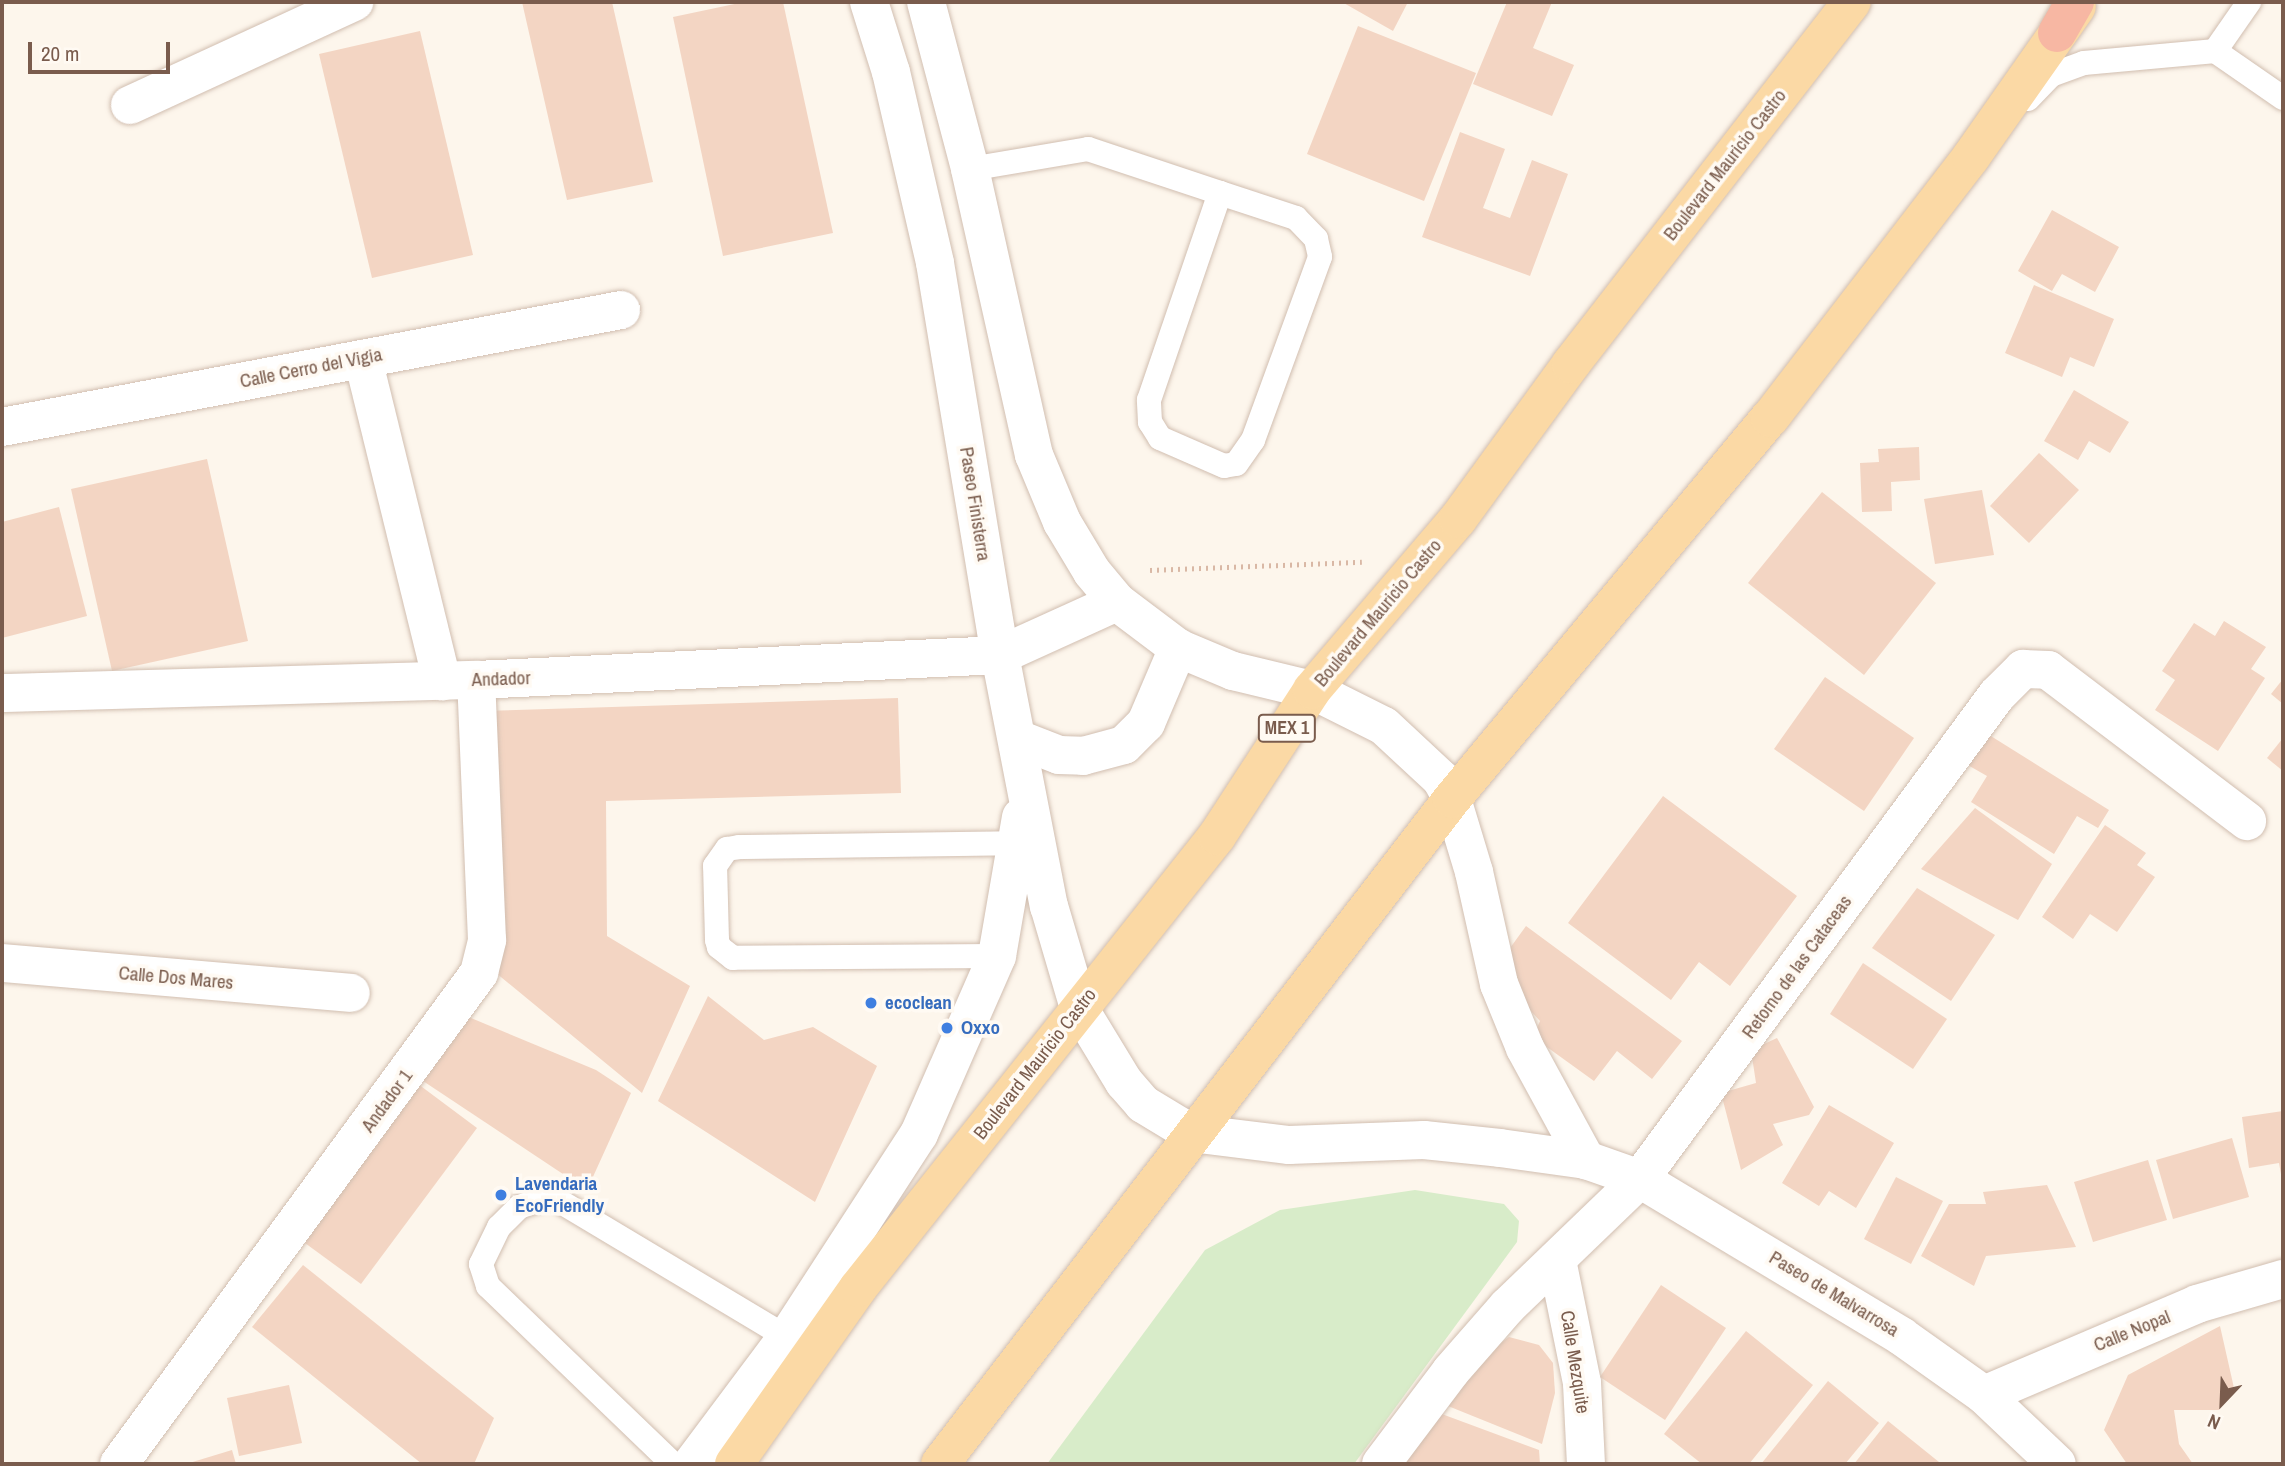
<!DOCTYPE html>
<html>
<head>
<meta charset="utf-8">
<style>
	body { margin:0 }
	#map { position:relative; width:2285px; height:1466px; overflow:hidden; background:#fdf6ec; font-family:"Archivo Narrow",sans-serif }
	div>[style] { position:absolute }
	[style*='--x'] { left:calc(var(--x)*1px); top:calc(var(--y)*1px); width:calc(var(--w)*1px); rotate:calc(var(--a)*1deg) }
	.green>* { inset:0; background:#d8ecc9 }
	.building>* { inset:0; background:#f3d5c3 }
	.path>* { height:4.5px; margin-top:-2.25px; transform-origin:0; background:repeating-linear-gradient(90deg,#d9b8a5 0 2px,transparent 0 7px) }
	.roads { filter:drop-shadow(0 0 2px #d1beb0) drop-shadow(0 0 2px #d1beb0) }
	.lane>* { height:24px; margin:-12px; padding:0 12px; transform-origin:12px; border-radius:12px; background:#fff }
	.street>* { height:38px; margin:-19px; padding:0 19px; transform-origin:19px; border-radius:19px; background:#fff }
	.primary>* { height:38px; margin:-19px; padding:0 19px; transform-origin:19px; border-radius:19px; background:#fbd9a5 }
	.highway>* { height:38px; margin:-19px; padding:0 19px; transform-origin:19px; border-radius:19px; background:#f7b7a3 }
	.dots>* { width:19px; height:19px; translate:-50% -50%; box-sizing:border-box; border:4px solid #fffaf3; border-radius:50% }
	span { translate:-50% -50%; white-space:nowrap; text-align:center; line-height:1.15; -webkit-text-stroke:7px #fffaf3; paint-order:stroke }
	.shield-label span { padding:2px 5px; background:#fffaf3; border:2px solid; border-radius:5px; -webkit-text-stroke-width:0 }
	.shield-label { font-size:18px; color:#7a5c4d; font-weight:700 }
	.street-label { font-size:19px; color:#7a5c4d }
	.shop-label { font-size:19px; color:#366cbe; font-weight:700 }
	.left { translate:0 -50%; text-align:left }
	.frame { position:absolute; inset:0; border:4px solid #7a5c4d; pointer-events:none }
	.north { position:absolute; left:2187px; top:1368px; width:70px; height:70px; -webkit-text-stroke:5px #fffaf3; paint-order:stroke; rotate:203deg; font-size:19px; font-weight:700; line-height:28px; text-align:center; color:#7a5c4d }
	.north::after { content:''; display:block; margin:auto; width:24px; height:32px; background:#7a5c4d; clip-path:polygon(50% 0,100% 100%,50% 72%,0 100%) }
	.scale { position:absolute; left:28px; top:42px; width:142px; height:32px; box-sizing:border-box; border:4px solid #7a5c4d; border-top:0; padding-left:9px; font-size:21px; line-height:24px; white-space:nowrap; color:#7a5c4d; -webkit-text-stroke:5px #fffaf3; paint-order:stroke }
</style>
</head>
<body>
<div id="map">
	<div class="green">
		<div style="clip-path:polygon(1415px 1190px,1504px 1204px,1519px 1221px,1517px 1242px,1354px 1464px,1047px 1464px,1205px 1250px,1280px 1210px)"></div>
	</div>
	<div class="building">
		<div style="clip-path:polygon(522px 2px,612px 2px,653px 182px,567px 200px)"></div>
		<div style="clip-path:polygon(744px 2px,783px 2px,833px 233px,723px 256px,673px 17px)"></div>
		<div style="clip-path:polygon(1342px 2px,1408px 2px,1393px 31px)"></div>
		<div style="clip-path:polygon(1507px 2px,1552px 2px,1533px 48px,1574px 65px,1552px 116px,1473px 84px)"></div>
		<div style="clip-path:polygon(1358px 26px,1476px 73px,1424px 201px,1307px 154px)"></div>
		<div style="clip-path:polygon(420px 31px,473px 255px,372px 278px,319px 54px)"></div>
		<div style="clip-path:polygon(1460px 132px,1505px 149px,1483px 208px,1510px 218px,1532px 160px,1568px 174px,1530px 276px,1422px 237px)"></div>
		<div style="clip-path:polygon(2052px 210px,2119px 247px,2095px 292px,2062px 274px,2052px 291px,2018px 271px)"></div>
		<div style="clip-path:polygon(2034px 285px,2114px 319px,2094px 367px,2070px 357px,2062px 377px,2005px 353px)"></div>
		<div style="clip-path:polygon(2074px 390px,2129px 422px,2110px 453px,2089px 441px,2078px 460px,2044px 441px)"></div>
		<div style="clip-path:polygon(1919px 447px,1920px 480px,1891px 482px,1892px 511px,1862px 512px,1860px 463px,1879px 462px,1878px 449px)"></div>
		<div style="clip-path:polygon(2039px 453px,2079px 490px,2029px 543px,1990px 506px)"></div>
		<div style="clip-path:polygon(207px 459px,248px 641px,112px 671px,71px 489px)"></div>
		<div style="clip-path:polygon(1982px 490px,1994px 555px,1935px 564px,1924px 499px)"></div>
		<div style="clip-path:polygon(1822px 492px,1936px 583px,1864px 675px,1748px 583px)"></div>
		<div style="clip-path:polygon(59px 507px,87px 616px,2px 638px,2px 522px)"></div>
		<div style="clip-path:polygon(2224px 621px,2266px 647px,2251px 669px,2265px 678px,2218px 751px,2155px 710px,2175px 680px,2162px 671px,2194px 623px,2215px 636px)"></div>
		<div style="clip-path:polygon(1825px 677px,1914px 738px,1864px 811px,1774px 749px)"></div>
		<div style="clip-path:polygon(2283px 679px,2283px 704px,2271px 694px)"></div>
		<div style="clip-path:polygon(898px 698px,901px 793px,606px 801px,607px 936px,690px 986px,642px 1093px,490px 968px,482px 711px)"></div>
		<div style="clip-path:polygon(1986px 733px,2109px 810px,2098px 828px,2077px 816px,2054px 854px,1971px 802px,1987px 776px,1966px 764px)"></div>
		<div style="clip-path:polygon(2283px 738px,2283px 771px,2267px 758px)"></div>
		<div style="clip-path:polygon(1663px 796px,1797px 896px,1730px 986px,1699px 962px,1671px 1000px,1568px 923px)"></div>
		<div style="clip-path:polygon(1975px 808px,2052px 864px,2018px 920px,1921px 869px)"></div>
		<div style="clip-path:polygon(2105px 825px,2146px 853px,2137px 865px,2155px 877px,2117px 932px,2090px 914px,2073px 939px,2042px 917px)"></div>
		<div style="clip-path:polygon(1917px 888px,1995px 935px,1951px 1001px,1872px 948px)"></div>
		<div style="clip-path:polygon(1526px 926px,1682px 1041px,1652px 1079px,1617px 1051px,1594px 1081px,1533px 1037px,1540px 1021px,1508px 986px,1505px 955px)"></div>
		<div style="clip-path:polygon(1863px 963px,1947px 1019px,1913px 1069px,1830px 1014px)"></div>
		<div style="clip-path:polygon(708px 996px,764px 1040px,813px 1027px,877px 1066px,815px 1202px,658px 1101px)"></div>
		<div style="clip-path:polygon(459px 1013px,596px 1070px,631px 1093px,587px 1190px,411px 1073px)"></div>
		<div style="clip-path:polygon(1777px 1038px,1814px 1107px,1809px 1115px,1773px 1124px,1783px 1145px,1741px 1170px,1721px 1093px,1756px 1083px,1751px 1050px)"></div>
		<div style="clip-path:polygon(410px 1078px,477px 1128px,361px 1284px,294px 1235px)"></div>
		<div style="clip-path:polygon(1829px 1105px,1894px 1143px,1856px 1208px,1829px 1191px,1819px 1206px,1782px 1183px)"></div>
		<div style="clip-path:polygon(2283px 1111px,2283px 1180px,2282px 1180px,2279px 1163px,2249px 1168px,2242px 1117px)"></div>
		<div style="clip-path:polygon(2232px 1138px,2249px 1197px,2173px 1219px,2156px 1160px)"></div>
		<div style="clip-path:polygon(2148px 1160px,2167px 1220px,2093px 1242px,2074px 1182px)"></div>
		<div style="clip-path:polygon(1896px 1177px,1943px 1201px,1911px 1264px,1864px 1239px)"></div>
		<div style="clip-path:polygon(2047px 1185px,2076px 1247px,1986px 1256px,1974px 1286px,1921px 1256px,1949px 1204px,1986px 1204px,1983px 1192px)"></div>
		<div style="clip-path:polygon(303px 1265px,494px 1418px,474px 1464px,422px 1464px,252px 1327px)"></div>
		<div style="clip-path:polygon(1661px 1285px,1726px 1328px,1665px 1420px,1600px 1377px)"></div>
		<div style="clip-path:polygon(2220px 1326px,2234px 1388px,2219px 1410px,2174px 1410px,2179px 1444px,2193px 1464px,2127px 1464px,2104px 1430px,2128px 1375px)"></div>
		<div style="clip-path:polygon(1746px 1331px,1813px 1385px,1749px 1464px,1702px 1464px,1664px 1434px)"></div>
		<div style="clip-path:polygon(1509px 1337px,1539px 1345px,1553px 1363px,1555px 1393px,1542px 1444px,1448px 1406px,1491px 1350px)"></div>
		<div style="clip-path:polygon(1828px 1381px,1879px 1423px,1845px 1464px,1761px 1464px)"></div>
		<div style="clip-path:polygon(289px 1385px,302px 1443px,239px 1456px,227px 1398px)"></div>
		<div style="clip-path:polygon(1431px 1410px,1539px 1450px,1540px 1464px,1391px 1464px)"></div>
		<div style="clip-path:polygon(1888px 1421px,1939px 1462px,1938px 1464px,1854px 1464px)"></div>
		<div style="clip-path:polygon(232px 1450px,236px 1464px,186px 1464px)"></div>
	</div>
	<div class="path">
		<div style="--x:1150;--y:570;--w:212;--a:-2.2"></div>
	</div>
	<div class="roads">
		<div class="lane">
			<div style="--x:2215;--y:51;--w:60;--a:-55.2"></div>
			<div style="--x:2028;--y:99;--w:33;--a:-46"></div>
			<div style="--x:2051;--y:75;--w:35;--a:-20"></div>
			<div style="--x:2084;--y:63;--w:132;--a:-5.2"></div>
			<div style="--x:2215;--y:51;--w:83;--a:34.7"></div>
			<div style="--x:970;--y:169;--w:120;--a:-9.6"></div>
			<div style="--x:1088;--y:149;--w:139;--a:18.4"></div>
			<div style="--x:1220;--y:193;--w:80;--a:18.2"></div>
			<div style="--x:1296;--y:218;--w:29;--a:46"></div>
			<div style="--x:1316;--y:239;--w:18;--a:77"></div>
			<div style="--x:1320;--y:257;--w:195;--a:110.1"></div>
			<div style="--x:1253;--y:440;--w:29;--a:125"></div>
			<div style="--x:1236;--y:464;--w:12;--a:171"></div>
			<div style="--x:1224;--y:466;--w:70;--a:-156.4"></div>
			<div style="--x:1160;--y:438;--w:19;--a:-122"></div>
			<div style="--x:1150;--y:422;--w:22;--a:-93"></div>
			<div style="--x:1149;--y:400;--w:219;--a:-71.1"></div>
			<div style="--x:997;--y:956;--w:264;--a:179.6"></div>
			<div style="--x:733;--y:958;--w:18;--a:-142"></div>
			<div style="--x:719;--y:947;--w:7;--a:-106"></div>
			<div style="--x:717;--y:940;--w:74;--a:-91.5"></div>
			<div style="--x:715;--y:866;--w:21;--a:-55"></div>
			<div style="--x:727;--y:849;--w:12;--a:-9"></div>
			<div style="--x:739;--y:847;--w:279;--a:-0.8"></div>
			<div style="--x:673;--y:1464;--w:257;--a:-136.1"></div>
			<div style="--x:488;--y:1286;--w:23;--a:-108"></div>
			<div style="--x:481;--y:1264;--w:41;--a:-64.1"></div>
			<div style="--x:499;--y:1227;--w:28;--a:-45"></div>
			<div style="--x:519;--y:1207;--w:34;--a:-19"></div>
			<div style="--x:551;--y:1196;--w:275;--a:30.9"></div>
		</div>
		<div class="street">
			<div style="--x:869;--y:2;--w:73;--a:72.6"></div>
			<div style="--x:891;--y:72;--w:196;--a:77"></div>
			<div style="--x:935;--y:263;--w:397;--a:80.6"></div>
			<div style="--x:1000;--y:655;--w:256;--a:79"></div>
			<div style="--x:1049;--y:906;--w:106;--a:73.6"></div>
			<div style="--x:1079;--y:1008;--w:87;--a:58.7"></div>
			<div style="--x:1124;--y:1082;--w:29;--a:49"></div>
			<div style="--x:1143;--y:1104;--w:56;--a:31.1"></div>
			<div style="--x:1191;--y:1133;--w:99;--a:7"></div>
			<div style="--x:1289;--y:1145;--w:135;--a:-2.1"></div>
			<div style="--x:1424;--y:1140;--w:76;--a:6"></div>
			<div style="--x:1500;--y:1148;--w:87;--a:7.9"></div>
			<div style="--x:1586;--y:1160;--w:57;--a:19.4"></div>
			<div style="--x:1640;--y:1179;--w:305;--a:31"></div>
			<div style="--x:1901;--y:1336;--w:102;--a:35.4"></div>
			<div style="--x:1984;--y:1395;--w:100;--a:43.4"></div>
			<div style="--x:926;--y:2;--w:173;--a:75.2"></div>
			<div style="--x:970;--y:169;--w:293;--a:77.4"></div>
			<div style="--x:1034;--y:455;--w:73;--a:67.3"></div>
			<div style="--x:1062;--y:522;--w:58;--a:59"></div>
			<div style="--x:1092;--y:572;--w:39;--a:50"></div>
			<div style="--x:1117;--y:602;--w:76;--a:37"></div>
			<div style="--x:1178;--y:648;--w:60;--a:22.7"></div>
			<div style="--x:1233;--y:671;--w:81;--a:13.5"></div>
			<div style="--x:1312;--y:690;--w:80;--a:26.6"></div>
			<div style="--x:1384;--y:726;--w:78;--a:42.9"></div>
			<div style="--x:1441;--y:779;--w:23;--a:61"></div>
			<div style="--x:1452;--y:799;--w:76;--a:73.2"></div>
			<div style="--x:1474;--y:872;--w:115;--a:77.4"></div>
			<div style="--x:1499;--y:984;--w:69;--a:67.9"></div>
			<div style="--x:1525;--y:1048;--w:128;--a:61.4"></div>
			<div style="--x:130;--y:105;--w:247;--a:-24.7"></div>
			<div style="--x:363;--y:359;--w:332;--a:76.2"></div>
			<div style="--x:2;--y:427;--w:630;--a:-10.7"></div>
			<div style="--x:2;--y:693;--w:474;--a:-1.6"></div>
			<div style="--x:476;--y:680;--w:525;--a:-2.73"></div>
			<div style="--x:1000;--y:655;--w:128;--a:-24.4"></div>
			<div style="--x:1018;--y:739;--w:44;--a:21.3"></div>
			<div style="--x:1059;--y:755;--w:24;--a:2"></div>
			<div style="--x:1083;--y:756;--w:42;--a:-15"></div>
			<div style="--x:1124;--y:745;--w:31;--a:-45"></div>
			<div style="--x:1146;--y:723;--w:82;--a:-66.9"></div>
			<div style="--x:2;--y:963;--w:350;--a:4.9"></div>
			<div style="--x:1557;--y:1260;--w:126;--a:78.5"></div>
			<div style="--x:1582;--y:1383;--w:81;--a:87.2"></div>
			<div style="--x:1984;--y:1395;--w:232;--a:-23.1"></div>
			<div style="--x:2197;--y:1304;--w:90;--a:-16.2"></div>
			<div style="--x:119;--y:1464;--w:609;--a:-53.75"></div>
			<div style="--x:479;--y:973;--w:34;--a:-76"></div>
			<div style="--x:487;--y:940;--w:260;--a:-92.4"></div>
			<div style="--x:692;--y:1464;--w:159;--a:-53.2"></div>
			<div style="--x:787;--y:1337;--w:242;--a:-57"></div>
			<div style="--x:919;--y:1134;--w:194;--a:-66.3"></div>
			<div style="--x:997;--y:956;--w:141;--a:-80.2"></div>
			<div style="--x:1381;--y:1464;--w:116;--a:-53"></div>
			<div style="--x:1451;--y:1371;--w:86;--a:-48.8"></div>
			<div style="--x:1508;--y:1306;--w:183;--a:-43.9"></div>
			<div style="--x:1640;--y:1179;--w:601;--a:-53.59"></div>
			<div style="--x:1997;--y:695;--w:37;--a:-45"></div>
			<div style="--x:2023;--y:669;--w:25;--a:2"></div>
			<div style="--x:2048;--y:670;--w:250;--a:37.2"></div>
		</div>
		<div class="primary">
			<div style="--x:734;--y:1464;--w:215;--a:-54.8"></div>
			<div style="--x:858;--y:1288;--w:577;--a:-51.54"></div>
			<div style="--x:1217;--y:836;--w:174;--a:-56.9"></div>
			<div style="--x:1312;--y:690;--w:225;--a:-49.5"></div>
			<div style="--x:1458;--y:519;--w:192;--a:-53.9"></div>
			<div style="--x:1571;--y:364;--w:458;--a:-52.2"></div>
			<div style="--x:940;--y:1464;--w:839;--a:-52.41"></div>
			<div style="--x:1452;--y:799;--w:496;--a:-50.2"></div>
			<div style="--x:1770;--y:418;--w:329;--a:-52.4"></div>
			<div style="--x:1971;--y:157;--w:184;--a:-54.9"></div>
		</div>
		<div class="highway">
			<div style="--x:2057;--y:33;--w:36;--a:-60"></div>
		</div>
	</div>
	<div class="dots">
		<div style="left:871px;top:1003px;background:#3f7fe0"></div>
		<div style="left:947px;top:1028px;background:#3f7fe0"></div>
		<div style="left:501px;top:1195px;background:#3f7fe0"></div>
	</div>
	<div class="shield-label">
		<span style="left:1287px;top:728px">MEX 1</span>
	</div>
	<div class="street-label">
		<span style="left:1725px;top:165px;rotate:-52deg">Boulevard Mauricio Castro</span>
		<span style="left:311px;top:368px;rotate:-11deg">Calle Cerro del Vigia</span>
		<span style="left:975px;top:504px;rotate:81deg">Paseo Finisterra</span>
		<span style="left:1378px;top:613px;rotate:-50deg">Boulevard Mauricio Castro</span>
		<span style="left:501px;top:679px;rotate:-2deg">Andador</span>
		<span style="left:1797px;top:967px;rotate:-54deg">Retorno de las Cataceas</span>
		<span style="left:176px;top:978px;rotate:5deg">Calle Dos Mares</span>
		<span style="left:1035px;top:1064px;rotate:-52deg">Boulevard Mauricio Castro</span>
		<span style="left:387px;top:1101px;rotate:-54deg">Andador 1</span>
		<span style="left:1834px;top:1294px;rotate:31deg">Paseo de Malvarrosa</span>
		<span style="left:2132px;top:1331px;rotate:-22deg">Calle Nopal</span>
		<span style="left:1575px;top:1362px;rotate:81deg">Calle Mezquite</span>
	</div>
	<div class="shop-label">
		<span class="left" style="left:885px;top:1003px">ecoclean</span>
		<span class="left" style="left:961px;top:1028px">Oxxo</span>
		<span class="left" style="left:515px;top:1195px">Lavendaria<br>EcoFriendly</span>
	</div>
	<div class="frame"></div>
	<div class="north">N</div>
	<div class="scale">20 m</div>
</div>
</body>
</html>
